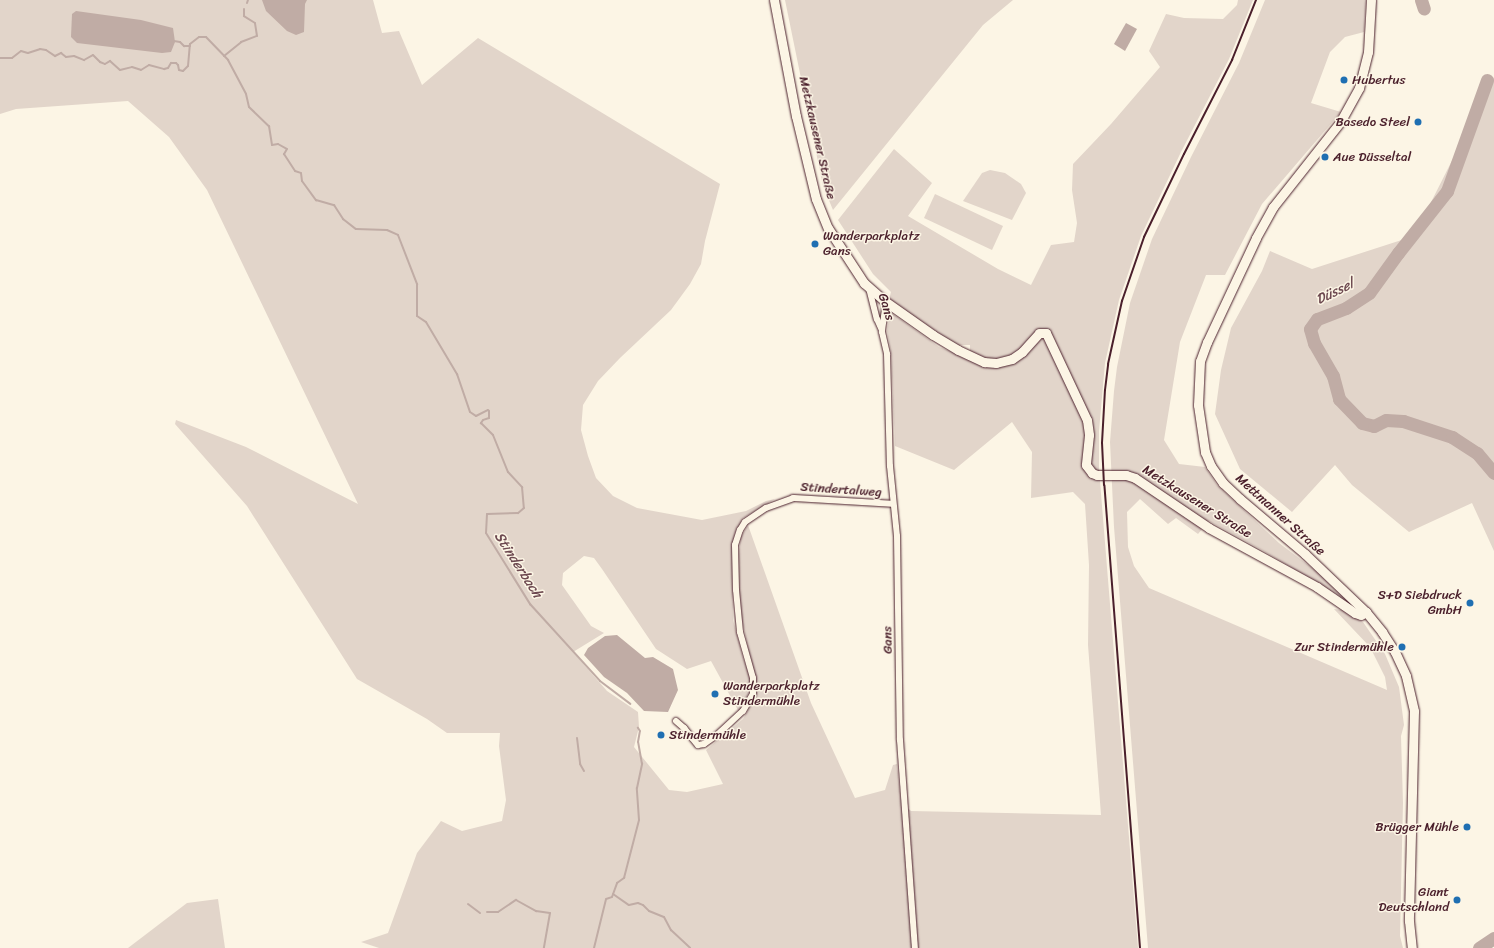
<!DOCTYPE html>
<html>
<head>
<meta charset="utf-8">
<style>
	body { margin:0 }
	#map { position:relative; width:1494px; height:948px; overflow:hidden; background:#fcf5e5; font-family:Sriracha,sans-serif }
	div>[style] { position:absolute }
	[style*='--x'] { left:calc(var(--x)*1px); top:calc(var(--y)*1px); width:calc(var(--w)*1px); rotate:calc(var(--a)*1deg) }
	.green>* { inset:0; background:#e2d5ca }
	.water>* { inset:0; background:#c0aca5 }
	.stream>* { height:2px; margin:-1px; padding:0 1px; transform-origin:1px; border-radius:1px; background:#c0aca5 }
	.river>* { height:13px; margin:-6.5px; padding:0 6.5px; transform-origin:6.5px; border-radius:6.5px; background:#c0aca5 }
	.roads { filter:drop-shadow(0 0 1px #4a1f2b) drop-shadow(0 0 1px #4a1f2b) }
	.street>* { height:6px; margin:-3px; padding:0 3px; transform-origin:3px; border-radius:3px; background:#fcf5e5 }
	.secondary>* { height:9px; margin:-4.5px; padding:0 4.5px; transform-origin:4.5px; border-radius:4.5px; background:#fcf5e5 }
	.rail>* { height:2px; margin:-1px; padding:0 1px; transform-origin:1px; border-radius:1px; background:#4a1f2b }
	.dots>* { width:11px; height:11px; translate:-50% -50%; box-sizing:border-box; border:2px solid #fcf5e5; border-radius:50% }
	span { translate:-50% -50%; white-space:nowrap; text-align:center; line-height:1.15; -webkit-text-stroke:3px #fcf5e5; paint-order:stroke }
	.poi-label { font-size:13px; color:#4a1f2b }
	.left { translate:0 -50%; text-align:left }
	.right { translate:-100% -50%; text-align:right }
	.street-label { font-size:13px; color:#4a1f2b }
	.water-label { font-size:14px; color:#6d4950; font-style:italic }
</style>
</head>
<body>
<div id="map">
	<div class="green">
		<div style="clip-path:polygon(0 0,373px 0,382px 33px,399px 31px,422px 85px,478px 38px,720px 184px,705px 241px,701px 264px,690px 284px,671px 310px,620px 358px,598px 381px,583px 405px,581px 430px,588px 456px,596px 478px,613px 496px,637px 508px,702px 520px,746px 511px,766px 501px,775px 499px,743px 518px,735px 533px,732px 550px,733px 620px,743px 658px,751px 679px,750px 690px,739px 712px,711px 661px,687px 669px,656px 649px,602px 569px,594px 558px,584px 556px,563px 573px,562px 585px,591px 626px,604px 633px,573px 652px,607px 691px,638px 712px,639px 727px,634px 747px,669px 790px,687px 792px,723px 784px,706px 750px,743px 719px,755px 698px,756px 682px,740px 612px,737px 563px,741px 537px,748px 525px,811px 703px,855px 798px,885px 790px,893px 765px,897px 764px,901px 802px,911px 811px,1101px 815px,1088px 645px,1089px 565px,1085px 504px,1073px 492px,1031px 498px,1032px 452px,1012px 422px,954px 470px,895px 446px,891px 352px,887px 331px,890px 312px,939px 347px,970px 359px,970px 345px,957px 345px,889px 300px,891px 292px,873px 274px,838px 220px,894px 149px,932px 183px,908px 216px,998px 269px,1031px 285px,1051px 245px,1074px 242px,1077px 223px,1072px 190px,1073px 164px,1111px 124px,1160px 67px,1149px 51px,1166px 14px,1184px 18px,1223px 19px,1237px 5px,1238px 0,1253px 0,1229px 59px,1181px 152px,1141px 236px,1119px 300px,1105px 363px,1099px 431px,1099px 469px,1138px 948px,379px 948px,361px 942px,388px 933px,417px 853px,441px 821px,462px 831px,502px 821px,506px 800px,499px 746px,500px 733px,447px 733px,427px 719px,357px 679px,247px 506px,175px 424px,176px 420px,246px 447px,358px 504px,207px 190px,169px 137px,128px 101px,16px 109px,0 114px)"></div>
		<div style="clip-path:polygon(785px 0,1013px 0,983px 25px,833px 210px,823px 186px)"></div>
		<div style="clip-path:polygon(1265px 0,1366px 0,1364px 32px,1345px 37px,1330px 52px,1311px 103px,1341px 112px,1262px 204px,1225px 275px,1206px 275px,1180px 342px,1164px 440px,1179px 464px,1205px 467px,1217px 485px,1279px 543px,1316px 571px,1351px 603px,1262px 550px,1209px 521px,1198px 534px,1176px 518px,1168px 524px,1140px 499px,1127px 512px,1128px 547px,1134px 566px,1149px 588px,1387px 690px,1385px 677px,1370px 647px,1334px 609px,1342px 610px,1363px 622px,1385px 654px,1399px 687px,1404px 725px,1401px 736px,1403px 803px,1400px 936px,1403px 948px,1148px 948px,1114px 527px,1110px 442px,1114px 391px,1117px 367px,1130px 303px,1152px 239px,1191px 157px,1239px 63px)"></div>
		<div style="clip-path:polygon(1494px 77px,1494px 551px,1472px 503px,1409px 532px,1352px 485px,1335px 465px,1292px 512px,1240px 469px,1215px 414px,1221px 370px,1231px 328px,1262px 271px,1270px 251px,1312px 269px,1414px 236px)"></div>
		<div style="clip-path:polygon(990px 170px,1005px 173px,1021px 184px,1026px 193px,1012px 220px,963px 201px,982px 173px)"></div>
		<div style="clip-path:polygon(935px 194px,1003px 226px,992px 250px,924px 218px)"></div>
		<div style="clip-path:polygon(218px 899px,225px 948px,128px 948px,187px 903px)"></div>
	</div>
	<div class="water">
		<div style="clip-path:polygon(262px 0,307px 0,305px 4px,304px 32px,296px 35px,287px 31px,266px 11px)"></div>
		<div style="clip-path:polygon(76px 11px,141px 20px,173px 28px,175px 42px,171px 52px,162px 53px,77px 43px,71px 37px,72px 14px)"></div>
		<div style="clip-path:polygon(1126px 23px,1137px 29px,1125px 51px,1114px 44px)"></div>
		<div style="clip-path:polygon(617px 635px,645px 658px,653px 657px,673px 669px,678px 690px,668px 712px,644px 711px,627px 693px,604px 677px,584px 655px,588px 648px,605px 636px)"></div>
	</div>
	<div class="stream">
		<div style="--x:247;--y:3;--w:3;--a:-72"></div>
		<div style="--x:174;--y:41;--w:6;--a:9"></div>
		<div style="--x:180;--y:42;--w:6;--a:45"></div>
		<div style="--x:184;--y:46;--w:6;--a:0"></div>
		<div style="--x:224;--y:56;--w:22;--a:-39"></div>
		<div style="--x:241;--y:42;--w:17;--a:-21"></div>
		<div style="--x:257;--y:36;--w:13;--a:-99"></div>
		<div style="--x:255;--y:23;--w:13;--a:-148"></div>
		<div style="--x:244;--y:16;--w:7;--a:-90"></div>
		<div style="--x:0;--y:58;--w:12;--a:0"></div>
		<div style="--x:12;--y:58;--w:11;--a:-38"></div>
		<div style="--x:21;--y:51;--w:7;--a:16"></div>
		<div style="--x:28;--y:53;--w:13;--a:-18"></div>
		<div style="--x:40;--y:49;--w:6;--a:9"></div>
		<div style="--x:46;--y:50;--w:11;--a:34"></div>
		<div style="--x:55;--y:56;--w:7;--a:-27"></div>
		<div style="--x:61;--y:53;--w:6;--a:39"></div>
		<div style="--x:66;--y:57;--w:8;--a:-7"></div>
		<div style="--x:74;--y:56;--w:11;--a:22"></div>
		<div style="--x:84;--y:60;--w:10;--a:-29"></div>
		<div style="--x:93;--y:55;--w:10;--a:45"></div>
		<div style="--x:100;--y:62;--w:5;--a:22"></div>
		<div style="--x:105;--y:64;--w:6;--a:-31"></div>
		<div style="--x:110;--y:61;--w:13;--a:42"></div>
		<div style="--x:120;--y:70;--w:12;--a:-14"></div>
		<div style="--x:132;--y:67;--w:9;--a:18"></div>
		<div style="--x:141;--y:70;--w:9;--a:-32"></div>
		<div style="--x:149;--y:65;--w:16;--a:15"></div>
		<div style="--x:164;--y:69;--w:4;--a:-14"></div>
		<div style="--x:168;--y:68;--w:6;--a:-59"></div>
		<div style="--x:171;--y:63;--w:5;--a:0"></div>
		<div style="--x:176;--y:63;--w:3;--a:45"></div>
		<div style="--x:178;--y:65;--w:5;--a:79"></div>
		<div style="--x:179;--y:70;--w:4;--a:14"></div>
		<div style="--x:183;--y:71;--w:7;--a:-45"></div>
		<div style="--x:188;--y:66;--w:22;--a:-85"></div>
		<div style="--x:190;--y:44;--w:11;--a:-38"></div>
		<div style="--x:199;--y:37;--w:7;--a:0"></div>
		<div style="--x:206;--y:37;--w:32;--a:46"></div>
		<div style="--x:228;--y:60;--w:38;--a:62"></div>
		<div style="--x:246;--y:94;--w:13;--a:77"></div>
		<div style="--x:249;--y:107;--w:28;--a:44"></div>
		<div style="--x:269;--y:126;--w:19;--a:81"></div>
		<div style="--x:272;--y:145;--w:6;--a:-9"></div>
		<div style="--x:278;--y:144;--w:10;--a:29"></div>
		<div style="--x:287;--y:149;--w:6;--a:121"></div>
		<div style="--x:284;--y:154;--w:20;--a:57"></div>
		<div style="--x:295;--y:171;--w:6;--a:18"></div>
		<div style="--x:301;--y:173;--w:8;--a:83"></div>
		<div style="--x:302;--y:181;--w:24;--a:54"></div>
		<div style="--x:316;--y:200;--w:19;--a:16"></div>
		<div style="--x:334;--y:205;--w:17;--a:57"></div>
		<div style="--x:343;--y:219;--w:16;--a:38"></div>
		<div style="--x:356;--y:229;--w:31;--a:2"></div>
		<div style="--x:387;--y:230;--w:12;--a:24"></div>
		<div style="--x:398;--y:235;--w:53;--a:68.8"></div>
		<div style="--x:417;--y:284;--w:32;--a:90"></div>
		<div style="--x:417;--y:316;--w:11;--a:34"></div>
		<div style="--x:426;--y:322;--w:61;--a:59.2"></div>
		<div style="--x:457;--y:374;--w:40;--a:71.1"></div>
		<div style="--x:470;--y:412;--w:7;--a:34"></div>
		<div style="--x:476;--y:416;--w:13;--a:-27"></div>
		<div style="--x:488;--y:410;--w:1;--a:45"></div>
		<div style="--x:489;--y:411;--w:7;--a:90"></div>
		<div style="--x:489;--y:418;--w:6;--a:162"></div>
		<div style="--x:483;--y:420;--w:4;--a:124"></div>
		<div style="--x:481;--y:423;--w:17;--a:45"></div>
		<div style="--x:493;--y:435;--w:40;--a:68"></div>
		<div style="--x:508;--y:472;--w:21;--a:47"></div>
		<div style="--x:522;--y:487;--w:21;--a:85"></div>
		<div style="--x:524;--y:508;--w:8;--a:140"></div>
		<div style="--x:518;--y:513;--w:31;--a:178"></div>
		<div style="--x:487;--y:514;--w:19;--a:93"></div>
		<div style="--x:486;--y:533;--w:84;--a:58.2"></div>
		<div style="--x:530;--y:604;--w:104;--a:47.7"></div>
		<div style="--x:600;--y:681;--w:38;--a:37"></div>
		<div style="--x:1490;--y:469;--w:5;--a:-37"></div>
		<div style="--x:577;--y:738;--w:26;--a:83"></div>
		<div style="--x:580;--y:764;--w:8;--a:60"></div>
		<div style="--x:613;--y:894;--w:19;--a:35"></div>
		<div style="--x:629;--y:905;--w:9;--a:-13"></div>
		<div style="--x:638;--y:903;--w:5;--a:22"></div>
		<div style="--x:643;--y:905;--w:8;--a:45"></div>
		<div style="--x:649;--y:911;--w:16;--a:22"></div>
		<div style="--x:664;--y:917;--w:15;--a:62"></div>
		<div style="--x:671;--y:930;--w:26;--a:43"></div>
		<div style="--x:468;--y:904;--w:15;--a:37"></div>
		<div style="--x:487;--y:912;--w:11;--a:0"></div>
		<div style="--x:498;--y:912;--w:22;--a:-34"></div>
		<div style="--x:516;--y:900;--w:23;--a:29"></div>
		<div style="--x:536;--y:911;--w:14;--a:8"></div>
		<div style="--x:550;--y:913;--w:36;--a:100"></div>
		<div style="--x:594;--y:948;--w:50;--a:-76.2"></div>
		<div style="--x:606;--y:899;--w:6;--a:-18"></div>
		<div style="--x:612;--y:897;--w:15;--a:-70"></div>
		<div style="--x:617;--y:883;--w:9;--a:-36"></div>
		<div style="--x:624;--y:878;--w:60;--a:-75.5"></div>
		<div style="--x:639;--y:820;--w:32;--a:-94"></div>
		<div style="--x:637;--y:788;--w:25;--a:-78"></div>
		<div style="--x:642;--y:764;--w:22;--a:-100"></div>
		<div style="--x:638;--y:742;--w:11;--a:-80"></div>
		<div style="--x:640;--y:731;--w:4;--a:-124"></div>
	</div>
	<div class="river">
		<div style="--x:1421;--y:0;--w:9;--a:72"></div>
		<div style="--x:1487;--y:80;--w:118;--a:109.8"></div>
		<div style="--x:1447;--y:191;--w:79;--a:128.3"></div>
		<div style="--x:1398;--y:253;--w:49;--a:125.9"></div>
		<div style="--x:1369;--y:293;--w:27;--a:147"></div>
		<div style="--x:1346;--y:308;--w:31;--a:159"></div>
		<div style="--x:1317;--y:319;--w:12;--a:125"></div>
		<div style="--x:1310;--y:329;--w:15;--a:74"></div>
		<div style="--x:1314;--y:343;--w:38;--a:60"></div>
		<div style="--x:1333;--y:376;--w:24;--a:75"></div>
		<div style="--x:1339;--y:399;--w:33;--a:46"></div>
		<div style="--x:1362;--y:423;--w:12;--a:14"></div>
		<div style="--x:1374;--y:426;--w:13;--a:-27"></div>
		<div style="--x:1386;--y:420;--w:17;--a:3"></div>
		<div style="--x:1403;--y:421;--w:52;--a:18.1"></div>
		<div style="--x:1452;--y:437;--w:30;--a:33"></div>
		<div style="--x:1477;--y:453;--w:26;--a:50"></div>
		<div style="--x:1479;--y:948;--w:18;--a:-34"></div>
	</div>
	<div class="roads">
		<div class="street">
			<div style="--x:869;--y:288;--w:32;--a:76"></div>
			<div style="--x:877;--y:319;--w:12;--a:66"></div>
			<div style="--x:886;--y:302;--w:30;--a:98"></div>
			<div style="--x:882;--y:332;--w:23;--a:77"></div>
			<div style="--x:887;--y:354;--w:112;--a:88.5"></div>
			<div style="--x:890;--y:466;--w:70;--a:84.3"></div>
			<div style="--x:897;--y:536;--w:204;--a:89.2"></div>
			<div style="--x:900;--y:740;--w:209;--a:85.9"></div>
			<div style="--x:676;--y:721;--w:11;--a:41"></div>
			<div style="--x:684;--y:728;--w:22;--a:51"></div>
			<div style="--x:698;--y:745;--w:6;--a:-9"></div>
			<div style="--x:704;--y:744;--w:16;--a:-35"></div>
			<div style="--x:717;--y:735;--w:35;--a:-43"></div>
			<div style="--x:743;--y:711;--w:20;--a:-60"></div>
			<div style="--x:753;--y:694;--w:16;--a:-90"></div>
			<div style="--x:753;--y:678;--w:48;--a:-105.8"></div>
			<div style="--x:740;--y:632;--w:42;--a:-95.4"></div>
			<div style="--x:736;--y:590;--w:45;--a:-91.3"></div>
			<div style="--x:735;--y:545;--w:16;--a:-72"></div>
			<div style="--x:740;--y:530;--w:9;--a:-58"></div>
			<div style="--x:745;--y:522;--w:25;--a:-34"></div>
			<div style="--x:766;--y:508;--w:29;--a:-20"></div>
			<div style="--x:793;--y:498;--w:100;--a:3.4"></div>
		</div>
		<div class="secondary">
			<div style="--x:774;--y:0;--w:118;--a:79.3"></div>
			<div style="--x:796;--y:116;--w:85;--a:76.5"></div>
			<div style="--x:816;--y:199;--w:31;--a:68"></div>
			<div style="--x:828;--y:228;--w:66;--a:56.8"></div>
			<div style="--x:864;--y:283;--w:29;--a:41"></div>
			<div style="--x:886;--y:302;--w:57;--a:35.1"></div>
			<div style="--x:933;--y:335;--w:29;--a:31"></div>
			<div style="--x:958;--y:350;--w:29;--a:25"></div>
			<div style="--x:984;--y:362;--w:12;--a:5"></div>
			<div style="--x:996;--y:363;--w:16;--a:-14"></div>
			<div style="--x:1012;--y:359;--w:12;--a:-35"></div>
			<div style="--x:1022;--y:352;--w:25;--a:-48"></div>
			<div style="--x:1039;--y:333;--w:7;--a:0"></div>
			<div style="--x:1046;--y:333;--w:96;--a:64.8"></div>
			<div style="--x:1087;--y:420;--w:15;--a:82"></div>
			<div style="--x:1089;--y:435;--w:30;--a:96"></div>
			<div style="--x:1086;--y:465;--w:10;--a:53"></div>
			<div style="--x:1092;--y:473;--w:5;--a:22"></div>
			<div style="--x:1097;--y:475;--w:29;--a:0"></div>
			<div style="--x:1126;--y:475;--w:9;--a:18"></div>
			<div style="--x:1135;--y:478;--w:89;--a:34"></div>
			<div style="--x:1209;--y:528;--w:123;--a:28.6"></div>
			<div style="--x:1317;--y:587;--w:46;--a:34.4"></div>
			<div style="--x:1355;--y:613;--w:6;--a:18"></div>
			<div style="--x:1361;--y:615;--w:6;--a:-31"></div>
			<div style="--x:1371;--y:0;--w:52;--a:93.3"></div>
			<div style="--x:1368;--y:52;--w:37;--a:104"></div>
			<div style="--x:1359;--y:88;--w:38;--a:119"></div>
			<div style="--x:1341;--y:121;--w:110;--a:128.3"></div>
			<div style="--x:1273;--y:207;--w:35;--a:119"></div>
			<div style="--x:1256;--y:238;--w:115;--a:115.2"></div>
			<div style="--x:1207;--y:342;--w:20;--a:110"></div>
			<div style="--x:1200;--y:361;--w:44;--a:92.6"></div>
			<div style="--x:1198;--y:405;--w:48;--a:81.5"></div>
			<div style="--x:1205;--y:452;--w:15;--a:67"></div>
			<div style="--x:1211;--y:466;--w:21;--a:55"></div>
			<div style="--x:1223;--y:483;--w:23;--a:43"></div>
			<div style="--x:1240;--y:499;--w:85;--a:40.2"></div>
			<div style="--x:1305;--y:554;--w:84;--a:43.6"></div>
			<div style="--x:1366;--y:612;--w:26;--a:51"></div>
			<div style="--x:1382;--y:632;--w:24;--a:57"></div>
			<div style="--x:1395;--y:652;--w:26;--a:65"></div>
			<div style="--x:1406;--y:676;--w:36;--a:77"></div>
			<div style="--x:1414;--y:711;--w:210;--a:91.4"></div>
			<div style="--x:1409;--y:921;--w:27;--a:84"></div>
		</div>
	</div>
	<div class="rail">
		<div style="--x:1140;--y:948;--w:464;--a:-94.4"></div>
		<div style="--x:1104;--y:485;--w:42;--a:-92.7"></div>
		<div style="--x:1102;--y:443;--w:53;--a:-86.8"></div>
		<div style="--x:1105;--y:390;--w:26;--a:-83"></div>
		<div style="--x:1108;--y:364;--w:65;--a:-77.5"></div>
		<div style="--x:1122;--y:301;--w:68;--a:-71"></div>
		<div style="--x:1144;--y:237;--w:92;--a:-64.3"></div>
		<div style="--x:1184;--y:154;--w:106;--a:-62.9"></div>
		<div style="--x:1232;--y:60;--w:65;--a:-68.2"></div>
	</div>
	<div class="dots">
		<div style="left:1344px;top:80px;background:#1f6fb2"></div>
		<div style="left:1418px;top:122px;background:#1f6fb2"></div>
		<div style="left:1325px;top:157px;background:#1f6fb2"></div>
		<div style="left:815px;top:244px;background:#1f6fb2"></div>
		<div style="left:1470px;top:603px;background:#1f6fb2"></div>
		<div style="left:1402px;top:647px;background:#1f6fb2"></div>
		<div style="left:715px;top:694px;background:#1f6fb2"></div>
		<div style="left:661px;top:735px;background:#1f6fb2"></div>
		<div style="left:1467px;top:827px;background:#1f6fb2"></div>
		<div style="left:1457px;top:900px;background:#1f6fb2"></div>
	</div>
	<div class="poi-label">
		<span class="left" style="left:1352px;top:80px">Hubertus</span>
		<span class="right" style="left:1410px;top:122px">Basedo Steel</span>
		<span class="left" style="left:1333px;top:157px">Aue Düsseltal</span>
		<span class="left" style="left:823px;top:244px">Wanderparkplatz<br>Gans</span>
		<span class="right" style="left:1462px;top:603px">S+D Siebdruck<br>GmbH</span>
		<span class="right" style="left:1394px;top:647px">Zur Stindermühle</span>
		<span class="left" style="left:723px;top:694px">Wanderparkplatz<br>Stindermühle</span>
		<span class="left" style="left:669px;top:735px">Stindermühle</span>
		<span class="right" style="left:1459px;top:827px">Brügger Mühle</span>
		<span class="right" style="left:1449px;top:900px">Giant<br>Deutschland</span>
	</div>
	<div class="street-label">
		<span style="left:817px;top:138px;rotate:77deg">Metzkausener Straße</span>
		<span style="left:886px;top:307px;rotate:73deg">Gans</span>
		<span style="left:841px;top:490px;rotate:4deg">Stindertalweg</span>
		<span style="left:1197px;top:502px;rotate:32deg">Metzkausener Straße</span>
		<span style="left:1280px;top:515px;rotate:42deg">Mettmanner Straße</span>
		<span style="left:888px;top:640px;rotate:-91deg">Gans</span>
	</div>
	<div class="water-label">
		<span style="left:1335px;top:292px;rotate:-26deg">Düssel</span>
		<span style="left:518px;top:565px;rotate:57deg">Stinderbach</span>
	</div>
</div>
</body>
</html>
